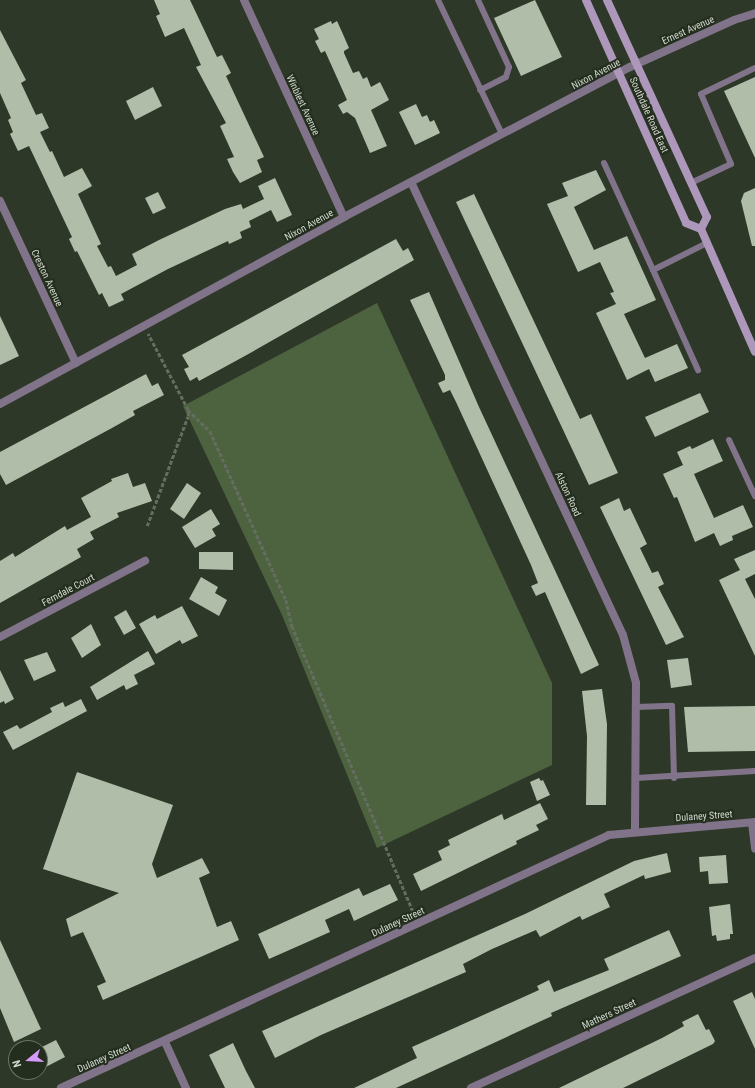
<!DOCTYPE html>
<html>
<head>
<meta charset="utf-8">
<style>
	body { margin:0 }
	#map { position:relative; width:755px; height:1088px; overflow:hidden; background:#2e3828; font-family:"Roboto Condensed",sans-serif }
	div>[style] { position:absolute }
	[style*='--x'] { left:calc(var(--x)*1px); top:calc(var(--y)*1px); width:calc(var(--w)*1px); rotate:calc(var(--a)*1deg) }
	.green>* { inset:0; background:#4d6340 }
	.building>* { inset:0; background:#b0bda8 }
	.path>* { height:2.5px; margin-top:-1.25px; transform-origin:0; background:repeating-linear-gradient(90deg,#646d5f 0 4px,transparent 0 6px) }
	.service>* { height:6px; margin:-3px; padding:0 3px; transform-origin:3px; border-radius:3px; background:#81748a }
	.minor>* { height:8px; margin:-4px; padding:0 4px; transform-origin:4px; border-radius:4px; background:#81748a }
	.tertiary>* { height:8px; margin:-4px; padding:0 4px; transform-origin:4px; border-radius:4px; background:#81748a }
	.secondary>* { height:8px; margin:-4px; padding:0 4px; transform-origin:4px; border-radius:4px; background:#ad98bb }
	span { translate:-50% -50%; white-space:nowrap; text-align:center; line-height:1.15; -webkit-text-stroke:4px #242e1e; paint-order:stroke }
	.street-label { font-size:10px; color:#d1d8ce }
	.north { position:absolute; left:8px; top:1040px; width:40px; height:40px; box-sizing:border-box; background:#242e1e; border:1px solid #697264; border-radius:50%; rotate:252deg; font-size:11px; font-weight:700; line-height:16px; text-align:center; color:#d1d8ce }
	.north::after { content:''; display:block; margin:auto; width:14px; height:18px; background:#d59bfa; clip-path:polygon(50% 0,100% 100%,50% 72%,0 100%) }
</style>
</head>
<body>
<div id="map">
	<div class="green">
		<div style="clip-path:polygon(377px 303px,552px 683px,552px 765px,377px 848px,282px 615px,183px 406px)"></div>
	</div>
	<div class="building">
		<div style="clip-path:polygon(154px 0,190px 0,217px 57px,222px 55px,231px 73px,226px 76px,264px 157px,257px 160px,262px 172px,240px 183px,233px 172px,227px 159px,234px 157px,220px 126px,226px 123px,196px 67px,201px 65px,184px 28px,165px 37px,156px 16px,160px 14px)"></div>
		<div style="clip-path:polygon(535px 0,562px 57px,521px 76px,494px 18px)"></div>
		<div style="clip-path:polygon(331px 21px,332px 24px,337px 21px,342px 32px,349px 48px,344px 51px,344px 53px,353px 73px,359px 71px,363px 79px,367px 77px,371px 87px,380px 82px,389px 100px,371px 110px,387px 146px,370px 153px,355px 118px,347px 112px,343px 114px,338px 105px,347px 100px,325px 51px,321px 53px,315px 41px,319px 39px,314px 29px)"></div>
		<div style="clip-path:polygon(0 30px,26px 80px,21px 83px,36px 115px,42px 113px,49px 128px,40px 132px,50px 152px,52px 151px,64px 177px,82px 168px,92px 186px,78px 194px,101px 244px,97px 246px,108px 267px,111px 266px,116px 276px,137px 265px,132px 254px,159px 240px,225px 209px,241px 204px,243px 209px,264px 199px,258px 186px,275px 178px,292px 215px,277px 222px,271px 210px,249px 221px,251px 227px,240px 232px,242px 238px,229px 244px,228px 241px,168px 269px,121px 294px,124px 300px,109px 307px,102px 293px,99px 295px,77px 251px,75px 252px,69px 239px,72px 237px,29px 146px,18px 151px,10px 134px,13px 132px,8px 120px,11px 118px,0 93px)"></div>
		<div style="clip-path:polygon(755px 77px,755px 158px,724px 91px)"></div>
		<div style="clip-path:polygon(153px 87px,162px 106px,135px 120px,126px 101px)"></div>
		<div style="clip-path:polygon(416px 104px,422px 117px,427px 115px,430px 122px,434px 120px,440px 133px,415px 145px,399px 112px)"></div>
		<div style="clip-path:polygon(596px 170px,606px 190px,574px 207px,594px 250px,627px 236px,656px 300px,624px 314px,645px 358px,677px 344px,688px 368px,655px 382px,649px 369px,627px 380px,596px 313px,616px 304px,610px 293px,614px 292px,600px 262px,578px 272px,547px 204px,568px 196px,562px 183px)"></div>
		<div style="clip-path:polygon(755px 188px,755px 246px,752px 246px,741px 201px,744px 193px)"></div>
		<div style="clip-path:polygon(158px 192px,166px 208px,153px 214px,145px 198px)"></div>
		<div style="clip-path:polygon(474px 194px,580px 419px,591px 414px,618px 473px,589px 485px,456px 202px)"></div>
		<div style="clip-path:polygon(396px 239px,403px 251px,408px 248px,414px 260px,243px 357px,199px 381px,197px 377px,190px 381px,184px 369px,189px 367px,182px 355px)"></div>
		<div style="clip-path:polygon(429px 292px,479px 407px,599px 665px,581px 674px,545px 592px,536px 596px,531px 586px,538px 583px,531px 565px,456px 402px,450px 390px,443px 393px,438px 383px,445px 380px,445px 375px,410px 300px)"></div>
		<div style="clip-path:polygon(0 316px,19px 356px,0 365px)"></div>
		<div style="clip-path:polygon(146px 374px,152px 386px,158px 383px,164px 395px,133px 411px,135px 415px,112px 428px,6px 485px,0 474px,0 452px)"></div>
		<div style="clip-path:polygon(700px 393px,709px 412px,655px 437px,645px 417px)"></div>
		<div style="clip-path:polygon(713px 439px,723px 461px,694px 474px,714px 518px,743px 505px,753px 527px,732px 536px,733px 540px,720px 546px,714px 533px,695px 542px,677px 497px,674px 498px,663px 474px,683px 465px,677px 452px,690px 446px,692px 449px)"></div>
		<div style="clip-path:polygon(128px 473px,133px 487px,145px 483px,152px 501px,117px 513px,119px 517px,90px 532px,94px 539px,77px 549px,81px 557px,0 603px,0 561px,13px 553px,15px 557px,65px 526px,67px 530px,91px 517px,81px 498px,112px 481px,111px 479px)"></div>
		<div style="clip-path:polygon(187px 483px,201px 493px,184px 519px,170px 509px)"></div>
		<div style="clip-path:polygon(619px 498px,624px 511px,630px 508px,647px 544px,640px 548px,652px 573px,658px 571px,664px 584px,658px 587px,684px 637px,666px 645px,600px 507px)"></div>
		<div style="clip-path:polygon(211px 509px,220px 524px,212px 529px,216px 536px,195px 548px,182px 527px)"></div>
		<div style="clip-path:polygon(755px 550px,755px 574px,745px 579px,755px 599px,755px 656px,719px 580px,740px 570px,734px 559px)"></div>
		<div style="clip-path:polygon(199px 552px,233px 552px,233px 570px,199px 569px)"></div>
		<div style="clip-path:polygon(201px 577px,218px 587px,215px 593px,227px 600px,219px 616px,189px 599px)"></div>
		<div style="clip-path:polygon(182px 606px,198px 636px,182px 644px,180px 640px,156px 654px,139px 624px,155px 615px,157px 619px)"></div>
		<div style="clip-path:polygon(126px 610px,136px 628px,124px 635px,114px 617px)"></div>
		<div style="clip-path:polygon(91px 624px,101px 645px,82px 658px,71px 638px)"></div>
		<div style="clip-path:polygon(148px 651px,155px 664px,134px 675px,138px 684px,126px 690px,124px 685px,97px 700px,90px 687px)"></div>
		<div style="clip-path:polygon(47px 652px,56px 671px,34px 681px,24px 660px)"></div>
		<div style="clip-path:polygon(688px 658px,692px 685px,671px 688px,667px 660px)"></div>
		<div style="clip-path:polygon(0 670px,14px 699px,5px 704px,4px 701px,0 703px)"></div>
		<div style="clip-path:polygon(602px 689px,607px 724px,606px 805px,586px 805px,587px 736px,582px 691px)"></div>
		<div style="clip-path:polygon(81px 699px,87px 711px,13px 750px,3px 732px,17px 725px,20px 729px,52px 712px,50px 708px,63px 702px,65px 707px)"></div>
		<div style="clip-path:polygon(755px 706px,755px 751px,688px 752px,684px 707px)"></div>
		<div style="clip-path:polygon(77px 772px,173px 805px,152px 864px,157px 878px,202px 858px,210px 873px,199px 878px,217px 927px,231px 921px,239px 940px,103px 1000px,97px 986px,106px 982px,83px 932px,71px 937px,66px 919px,119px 893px,43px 869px)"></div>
		<div style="clip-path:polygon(539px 778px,541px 781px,543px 780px,550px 795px,537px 801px,530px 782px)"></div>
		<div style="clip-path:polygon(540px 803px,548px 819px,536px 825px,539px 830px,516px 841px,517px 844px,513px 846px,421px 891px,413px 874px,442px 860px,438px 851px,450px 845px,448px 840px,502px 814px,504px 820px)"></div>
		<div style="clip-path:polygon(667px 853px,671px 872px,645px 879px,644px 875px,604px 894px,610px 907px,582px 920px,580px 916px,540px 937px,536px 930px,492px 949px,463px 964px,466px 972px,321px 1035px,275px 1058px,262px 1031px,525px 914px,634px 861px)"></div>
		<div style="clip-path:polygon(726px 855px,728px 883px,709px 884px,708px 871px,700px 872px,699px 857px)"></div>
		<div style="clip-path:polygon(390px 884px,398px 900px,354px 921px,349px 909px,325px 920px,330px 932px,269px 959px,258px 934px,359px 888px,363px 896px)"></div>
		<div style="clip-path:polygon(730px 904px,733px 934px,730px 934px,730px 939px,717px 941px,716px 935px,712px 936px,709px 907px)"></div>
		<div style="clip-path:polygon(669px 930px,681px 956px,551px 1013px,552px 1016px,396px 1088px,354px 1088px,417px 1058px,412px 1047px,539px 990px,537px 986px,549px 980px,554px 992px,609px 970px,604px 959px)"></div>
		<div style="clip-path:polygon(0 940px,41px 1029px,14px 1042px,0 1008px)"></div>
		<div style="clip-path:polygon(752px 992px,755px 999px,755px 1049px,733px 1001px)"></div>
		<div style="clip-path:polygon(698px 1014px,706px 1030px,709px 1029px,715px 1041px,713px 1044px,623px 1088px,559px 1088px,662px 1038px,684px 1026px,682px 1022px)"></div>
		<div style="clip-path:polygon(56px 1040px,65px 1057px,40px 1070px,40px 1048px)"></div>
		<div style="clip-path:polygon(233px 1043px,246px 1071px,255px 1088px,225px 1088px,209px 1055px)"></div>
	</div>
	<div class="path">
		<div style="--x:188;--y:410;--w:30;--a:44"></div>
		<div style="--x:210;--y:431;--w:185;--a:65.8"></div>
		<div style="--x:286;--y:600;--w:27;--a:77"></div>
		<div style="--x:292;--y:626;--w:313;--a:67"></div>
		<div style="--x:147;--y:526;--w:117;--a:-69.6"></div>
		<div style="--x:188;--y:416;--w:6;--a:-90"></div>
		<div style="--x:188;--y:410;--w:86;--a:-117.8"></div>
	</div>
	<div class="service">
		<div style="--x:438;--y:0;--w:148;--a:64.5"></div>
		<div style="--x:478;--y:0;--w:74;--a:65.2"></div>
		<div style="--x:509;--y:67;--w:10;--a:107"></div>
		<div style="--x:506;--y:77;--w:29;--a:153"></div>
		<div style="--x:604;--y:163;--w:118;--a:65.4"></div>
		<div style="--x:653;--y:270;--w:60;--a:-26.6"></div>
		<div style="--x:693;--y:182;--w:42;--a:-25.3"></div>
		<div style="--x:731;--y:164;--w:76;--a:-113.2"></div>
		<div style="--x:701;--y:94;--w:60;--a:-25.7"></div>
		<div style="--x:653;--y:270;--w:110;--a:65.8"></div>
		<div style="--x:729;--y:440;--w:62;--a:65.1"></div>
		<div style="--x:636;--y:707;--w:36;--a:-2"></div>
		<div style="--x:672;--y:706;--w:72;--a:88.4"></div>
		<div style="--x:636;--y:778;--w:119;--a:-3.4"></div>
	</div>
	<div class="minor">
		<div style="--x:244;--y:0;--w:239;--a:65.3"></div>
		<div style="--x:411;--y:182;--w:500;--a:64.92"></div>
		<div style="--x:623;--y:635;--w:50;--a:74.8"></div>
		<div style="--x:636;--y:683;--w:148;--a:90.4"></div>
		<div style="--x:0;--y:201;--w:179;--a:64.9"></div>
		<div style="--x:0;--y:637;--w:164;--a:-27.7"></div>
		<div style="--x:752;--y:823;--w:26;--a:83"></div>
		<div style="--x:165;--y:1042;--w:51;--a:65.5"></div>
		<div style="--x:61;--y:1088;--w:604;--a:-24.78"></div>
		<div style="--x:609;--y:835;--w:147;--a:-5.1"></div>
		<div style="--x:471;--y:1088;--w:312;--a:-24.6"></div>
	</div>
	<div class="tertiary">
		<div style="--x:0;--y:404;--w:392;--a:-28.5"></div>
		<div style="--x:344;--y:217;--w:323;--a:-27.7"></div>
		<div style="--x:630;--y:67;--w:114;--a:-24.3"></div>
		<div style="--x:734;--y:20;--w:22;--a:-18"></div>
	</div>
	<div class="secondary">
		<div style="--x:586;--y:0;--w:244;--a:65.8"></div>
		<div style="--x:686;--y:223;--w:16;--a:22"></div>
		<div style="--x:701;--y:229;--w:134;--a:66.3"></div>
		<div style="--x:607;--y:0;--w:239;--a:65.3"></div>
		<div style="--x:707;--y:217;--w:13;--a:117"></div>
	</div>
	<div class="street-label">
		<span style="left:688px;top:30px;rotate:-24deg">Ernest Avenue</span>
		<span style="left:596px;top:74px;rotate:-28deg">Nixon Avenue</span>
		<span style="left:303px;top:105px;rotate:65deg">Winblest Avenue</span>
		<span style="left:649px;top:115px;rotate:66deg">Southdale Road East</span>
		<span style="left:309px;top:225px;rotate:-29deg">Nixon Avenue</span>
		<span style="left:47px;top:278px;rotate:65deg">Creston Avenue</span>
		<span style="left:568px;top:494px;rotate:65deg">Alston Road</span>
		<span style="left:68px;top:590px;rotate:-28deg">Ferndale Court</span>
		<span style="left:704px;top:816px;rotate:-4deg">Dulaney Street</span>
		<span style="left:398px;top:922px;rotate:-25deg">Dulaney Street</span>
		<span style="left:609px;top:1014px;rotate:-25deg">Mathers Street</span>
		<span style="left:104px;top:1058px;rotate:-24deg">Dulaney Street</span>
	</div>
	<div class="north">N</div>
</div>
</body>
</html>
